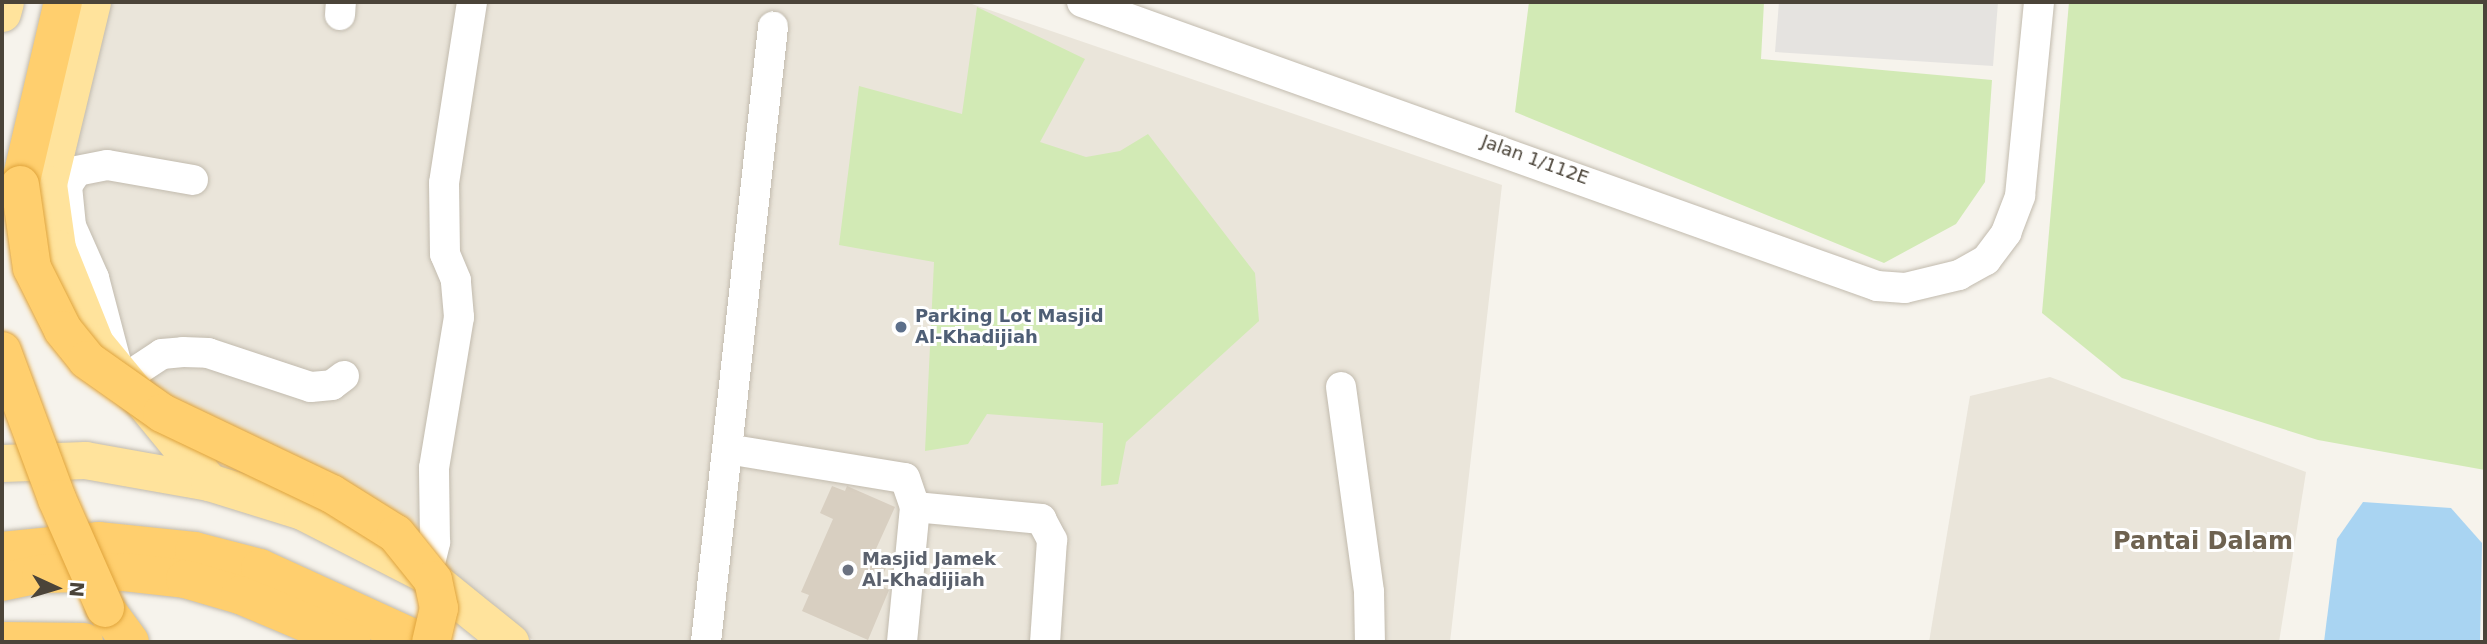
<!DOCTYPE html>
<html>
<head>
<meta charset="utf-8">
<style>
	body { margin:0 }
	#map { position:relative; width:2487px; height:644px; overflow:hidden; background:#f6f3ec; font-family:"DejaVu Sans",sans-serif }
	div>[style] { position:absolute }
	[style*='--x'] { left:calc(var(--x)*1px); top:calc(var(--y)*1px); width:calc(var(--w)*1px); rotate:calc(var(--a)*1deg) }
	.residential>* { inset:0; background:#eae5da }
	.green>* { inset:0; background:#d2eab5 }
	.parking>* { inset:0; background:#e5e3e0 }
	.water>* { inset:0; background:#a9d4f2 }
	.building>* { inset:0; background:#d8cfc1 }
	.roads { filter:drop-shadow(0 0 2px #c2bbae) drop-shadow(0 0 2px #c2bbae) }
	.minor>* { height:30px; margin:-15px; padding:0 15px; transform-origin:15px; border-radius:15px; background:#fff }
	.major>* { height:37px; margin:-18.5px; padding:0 18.5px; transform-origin:18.5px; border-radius:18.5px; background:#ffe39c }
	.highway>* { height:38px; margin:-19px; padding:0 19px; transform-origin:19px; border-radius:19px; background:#ffcf6e }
	.bridges { filter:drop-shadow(0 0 2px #e0a43c) drop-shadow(0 0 2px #e0a43c) }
	.highway-bridge>* { height:38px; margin:-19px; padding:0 19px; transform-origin:19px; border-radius:19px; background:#ffcf6e }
	.dots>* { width:19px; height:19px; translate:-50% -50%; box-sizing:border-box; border:4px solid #fff; border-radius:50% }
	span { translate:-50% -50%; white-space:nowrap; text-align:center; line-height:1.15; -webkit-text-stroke:6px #fff; paint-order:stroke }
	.street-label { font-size:18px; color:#4b4439 }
	.service-label { font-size:18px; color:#4e5e75; font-weight:700 }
	.left { translate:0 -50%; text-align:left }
	.worship-label { font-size:18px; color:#5b616d; font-weight:700 }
	.district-label { font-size:24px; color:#6e6250; font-weight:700 }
	.frame { position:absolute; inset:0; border:4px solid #4b4439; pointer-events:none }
	.north { position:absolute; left:21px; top:553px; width:70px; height:70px; -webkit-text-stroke:5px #fff; paint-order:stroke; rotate:94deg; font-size:19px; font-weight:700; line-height:28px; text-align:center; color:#4b4439 }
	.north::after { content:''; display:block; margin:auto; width:24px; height:32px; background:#4b4439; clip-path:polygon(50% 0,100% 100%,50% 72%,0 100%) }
</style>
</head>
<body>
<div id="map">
	<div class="residential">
		<div style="clip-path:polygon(104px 2px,966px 2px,1502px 185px,1450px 642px,536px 642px,459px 590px,153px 424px,57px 212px)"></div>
		<div style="clip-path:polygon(2050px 377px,2306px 472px,2279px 642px,1929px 642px,1970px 396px)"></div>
	</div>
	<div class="green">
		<div style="clip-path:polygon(1529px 2px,1764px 2px,1761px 59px,1992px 80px,1985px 182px,1956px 224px,1884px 263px,1515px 112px)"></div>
		<div style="clip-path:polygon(2069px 2px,2485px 2px,2485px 470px,2318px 440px,2122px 378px,2042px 313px)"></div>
		<div style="clip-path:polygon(977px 7px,1085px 59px,1040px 142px,1086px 157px,1120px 151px,1148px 134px,1255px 273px,1259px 321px,1126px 442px,1118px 484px,1101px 486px,1103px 423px,987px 414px,968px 444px,925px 451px,934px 262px,839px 245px,859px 86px,962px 114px)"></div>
	</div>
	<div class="parking">
		<div style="clip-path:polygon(1779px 2px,1998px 2px,1993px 66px,1775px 52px)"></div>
	</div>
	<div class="water">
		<div style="clip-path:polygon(2363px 502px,2451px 508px,2482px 543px,2480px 642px,2324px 642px,2337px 539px)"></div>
	</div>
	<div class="building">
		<div style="clip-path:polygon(832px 486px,845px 491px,847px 486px,895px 507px,876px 549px,891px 556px,879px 584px,889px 590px,868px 640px,802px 611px,809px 595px,801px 592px,833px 519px,820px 513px)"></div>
	</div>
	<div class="roads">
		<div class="minor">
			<div style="--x:1082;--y:2;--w:844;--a:19.66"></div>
			<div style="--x:1877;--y:286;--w:28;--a:4"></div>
			<div style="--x:1905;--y:288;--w:56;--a:-13.5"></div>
			<div style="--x:1959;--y:275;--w:31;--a:-29"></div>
			<div style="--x:1986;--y:260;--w:34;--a:-53"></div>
			<div style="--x:2006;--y:233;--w:40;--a:-69"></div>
			<div style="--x:2020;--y:196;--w:195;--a:-84.4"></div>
			<div style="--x:340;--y:15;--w:13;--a:-86"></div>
			<div style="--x:193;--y:180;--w:87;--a:-170.1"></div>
			<div style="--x:107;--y:165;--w:31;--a:169"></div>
			<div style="--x:77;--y:171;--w:18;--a:124"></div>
			<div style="--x:67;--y:186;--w:40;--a:84.3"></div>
			<div style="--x:71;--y:226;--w:57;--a:66.1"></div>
			<div style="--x:94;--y:278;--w:106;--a:75.3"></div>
			<div style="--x:121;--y:381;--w:49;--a:-33.4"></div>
			<div style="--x:162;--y:354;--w:21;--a:-5"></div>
			<div style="--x:183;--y:352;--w:25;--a:2"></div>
			<div style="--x:208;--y:353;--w:108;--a:18.3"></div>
			<div style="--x:311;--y:387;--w:21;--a:-5"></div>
			<div style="--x:332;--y:385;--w:15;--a:-37"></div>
			<div style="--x:1341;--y:387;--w:207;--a:82.2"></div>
			<div style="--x:1369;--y:592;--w:50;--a:88.9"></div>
			<div style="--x:727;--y:449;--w:180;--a:9.3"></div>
			<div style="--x:905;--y:478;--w:31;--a:71"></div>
			<div style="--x:915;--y:507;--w:136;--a:95.5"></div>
			<div style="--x:915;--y:507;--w:127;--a:5.4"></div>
			<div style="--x:1041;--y:519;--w:24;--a:62"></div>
			<div style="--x:1052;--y:540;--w:102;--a:93.9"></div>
			<div style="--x:427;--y:575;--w:34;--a:-76"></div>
			<div style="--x:435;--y:542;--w:74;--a:-90.8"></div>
			<div style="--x:434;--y:468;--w:153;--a:-80.6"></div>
			<div style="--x:459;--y:317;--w:37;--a:-95"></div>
			<div style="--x:456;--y:280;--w:28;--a:-113"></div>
			<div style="--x:445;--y:254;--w:71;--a:-90.8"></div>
			<div style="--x:444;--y:183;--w:183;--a:-81.2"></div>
			<div style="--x:706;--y:642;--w:619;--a:-83.78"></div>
		</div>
		<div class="major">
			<div style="--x:92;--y:2;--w:187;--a:103.6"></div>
			<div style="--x:48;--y:184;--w:65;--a:82"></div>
			<div style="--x:57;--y:248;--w:102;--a:68.2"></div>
			<div style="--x:95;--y:343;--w:180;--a:50.6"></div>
			<div style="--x:2;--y:13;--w:11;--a:-75"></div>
			<div style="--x:2;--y:463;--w:83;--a:-2.1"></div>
			<div style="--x:85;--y:460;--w:126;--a:10.1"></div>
			<div style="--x:209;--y:482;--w:97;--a:17.3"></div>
			<div style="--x:302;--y:511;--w:140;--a:27.1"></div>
			<div style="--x:427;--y:575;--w:107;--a:38.9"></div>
		</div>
		<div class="highway">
			<div style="--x:20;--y:185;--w:188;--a:-76.8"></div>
			<div style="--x:2;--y:551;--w:97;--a:-5.9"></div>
			<div style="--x:98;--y:541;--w:97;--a:5.9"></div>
			<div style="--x:194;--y:551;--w:68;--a:14.4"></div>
			<div style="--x:260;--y:568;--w:178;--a:24.6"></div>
			<div style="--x:2;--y:582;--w:40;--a:-12"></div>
			<div style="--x:41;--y:574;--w:83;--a:-1.4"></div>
			<div style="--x:124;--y:572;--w:61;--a:6.5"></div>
			<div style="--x:185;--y:579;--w:57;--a:16.2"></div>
			<div style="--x:240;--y:595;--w:121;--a:22.8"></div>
			<div style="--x:105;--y:608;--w:42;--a:53.7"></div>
			<div style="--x:2;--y:641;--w:82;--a:0.7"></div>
		</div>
	</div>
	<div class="bridges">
		<div class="highway-bridge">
			<div style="--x:20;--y:185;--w:84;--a:81.8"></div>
			<div style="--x:32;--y:268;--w:69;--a:63.4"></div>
			<div style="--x:63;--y:330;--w:38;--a:51"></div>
			<div style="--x:87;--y:360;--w:92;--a:35.2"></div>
			<div style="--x:162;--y:413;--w:188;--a:25.5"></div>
			<div style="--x:332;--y:494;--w:75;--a:32"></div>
			<div style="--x:396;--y:534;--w:59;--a:51.2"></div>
			<div style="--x:433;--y:580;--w:29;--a:78"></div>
			<div style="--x:439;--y:608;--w:35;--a:103"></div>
			<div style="--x:2;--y:351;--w:158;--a:69.6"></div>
			<div style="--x:57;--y:499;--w:119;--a:66.2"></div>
		</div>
	</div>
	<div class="dots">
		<div style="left:901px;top:327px;background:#5c6f8a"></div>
		<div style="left:848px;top:570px;background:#6b7280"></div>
	</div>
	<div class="street-label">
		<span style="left:1535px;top:160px;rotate:20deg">Jalan 1/112E</span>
	</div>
	<div class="service-label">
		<span class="left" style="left:915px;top:327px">Parking Lot Masjid<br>Al-Khadijiah</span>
	</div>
	<div class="worship-label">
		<span class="left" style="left:862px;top:570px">Masjid Jamek<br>Al-Khadijiah</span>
	</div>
	<div class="district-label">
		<span style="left:2203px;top:542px">Pantai Dalam</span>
	</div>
	<div class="frame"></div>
	<div class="north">N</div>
</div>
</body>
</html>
